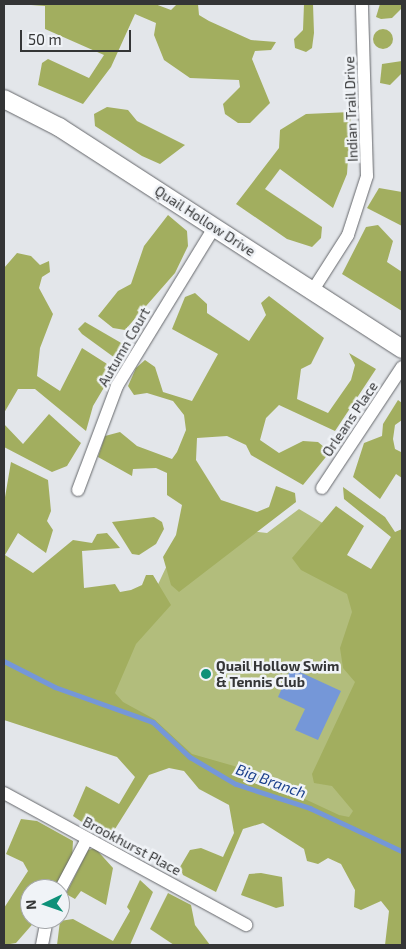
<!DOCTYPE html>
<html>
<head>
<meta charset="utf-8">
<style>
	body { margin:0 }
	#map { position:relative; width:406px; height:949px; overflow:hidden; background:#e3e6ea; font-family:"Exo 2",sans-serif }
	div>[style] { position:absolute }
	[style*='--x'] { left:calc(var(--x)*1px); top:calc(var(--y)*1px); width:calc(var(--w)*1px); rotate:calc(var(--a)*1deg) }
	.green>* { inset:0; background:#b2bd7c }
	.forest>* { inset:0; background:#a2ae5f }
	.round { border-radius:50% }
	.water>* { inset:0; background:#7597d8 }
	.stream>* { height:4.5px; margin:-2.25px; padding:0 2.25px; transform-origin:2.25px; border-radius:2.25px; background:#7597d8 }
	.roads { filter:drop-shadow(0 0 1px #65676b) drop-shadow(0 0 1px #65676b) }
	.street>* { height:12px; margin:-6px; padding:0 6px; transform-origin:6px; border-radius:6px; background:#fff }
	.secondary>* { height:18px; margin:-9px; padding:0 9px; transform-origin:9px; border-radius:9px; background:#fff }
	.dots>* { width:14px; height:14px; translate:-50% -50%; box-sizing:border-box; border:2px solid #f0f3f7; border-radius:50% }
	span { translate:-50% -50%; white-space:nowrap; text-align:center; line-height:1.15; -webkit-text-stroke:5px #f0f3f7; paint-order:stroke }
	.street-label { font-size:14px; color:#343536 }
	.poi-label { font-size:14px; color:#343536; font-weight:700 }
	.left { translate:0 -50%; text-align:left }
	.water-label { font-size:15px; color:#1a3f8b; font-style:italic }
	.frame { position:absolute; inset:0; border:5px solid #343536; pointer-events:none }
	.north { position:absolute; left:20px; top:879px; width:50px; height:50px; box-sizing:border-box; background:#f0f3f7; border:1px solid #a5a7aa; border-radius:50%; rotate:267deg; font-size:14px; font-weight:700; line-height:20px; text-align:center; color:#343536 }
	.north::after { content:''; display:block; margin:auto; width:18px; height:22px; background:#0e9179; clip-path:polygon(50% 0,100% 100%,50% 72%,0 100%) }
	.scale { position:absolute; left:20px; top:30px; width:111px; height:22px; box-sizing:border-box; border:2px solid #343536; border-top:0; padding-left:6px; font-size:15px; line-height:18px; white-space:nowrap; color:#343536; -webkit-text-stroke:4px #f0f3f7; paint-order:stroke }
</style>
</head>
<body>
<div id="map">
	<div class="green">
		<div style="clip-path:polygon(299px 509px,331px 528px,327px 567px,395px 618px,402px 835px,236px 784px,4px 633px,135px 633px,187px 523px,267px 533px)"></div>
	</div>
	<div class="forest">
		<div style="clip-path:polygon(17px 4px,155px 4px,171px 10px,177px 4px,198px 4px,199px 15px,209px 21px,251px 40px,276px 42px,271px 50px,255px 51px,252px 59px,270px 103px,250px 123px,238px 123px,225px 114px,223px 104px,240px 87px,239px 80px,190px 78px,164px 60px,154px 35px,156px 23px,135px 14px,111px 67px,83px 104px,38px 85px,42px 63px,48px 59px,89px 78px,104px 55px,45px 29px,45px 6px)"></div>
		<div style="clip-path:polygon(304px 4px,313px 4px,314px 33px,312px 48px,306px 52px,295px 48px,294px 39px,303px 30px)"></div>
		<div style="clip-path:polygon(380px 4px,402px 4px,402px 8px,392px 18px,381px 19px,376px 17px)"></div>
		<div class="round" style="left:373px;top:29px;width:20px;height:20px"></div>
		<div style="clip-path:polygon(402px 61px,402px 73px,390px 85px,380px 83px,382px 64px)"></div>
		<div style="clip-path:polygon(107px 107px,128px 110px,137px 121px,185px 145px,160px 164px,142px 156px,95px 126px,94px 114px)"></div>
		<div style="clip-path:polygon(351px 112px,347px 174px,333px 208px,280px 169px,265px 189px,322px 227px,321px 238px,312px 247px,287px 239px,236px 204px,279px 148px,280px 130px,306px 114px)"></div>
		<div style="clip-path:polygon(379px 188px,402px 192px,402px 226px,367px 208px)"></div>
		<div style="clip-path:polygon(168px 215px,187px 231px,188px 246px,175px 273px,125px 330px,113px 328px,98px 316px,118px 291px,131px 284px,144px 246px)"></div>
		<div style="clip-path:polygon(378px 225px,393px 241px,387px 262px,402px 272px,402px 311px,342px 274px,366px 227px)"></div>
		<div style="clip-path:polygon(17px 253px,31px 256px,40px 265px,49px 261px,50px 272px,42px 277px,39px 288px,53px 314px,40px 348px,37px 376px,60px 391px,82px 348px,115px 369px,93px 406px,86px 431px,35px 389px,18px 389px,4px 413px,4px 268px)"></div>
		<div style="clip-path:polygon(195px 293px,207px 304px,207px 313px,249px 341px,266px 315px,261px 303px,269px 296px,324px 338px,311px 364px,301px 369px,297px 399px,328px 413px,351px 380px,355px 365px,349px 353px,376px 369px,335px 431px,279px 405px,266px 418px,260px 440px,279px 453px,303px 441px,318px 442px,330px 452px,303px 485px,251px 455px,246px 445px,227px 436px,197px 438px,196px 460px,221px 500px,257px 512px,269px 507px,276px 486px,295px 493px,296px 502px,179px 592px,171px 585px,163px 557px,176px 535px,182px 505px,167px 495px,167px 473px,156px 468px,133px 469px,132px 476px,98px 457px,105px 436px,120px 432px,137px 446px,172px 459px,177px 452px,186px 430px,184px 415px,173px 401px,147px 393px,134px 395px,128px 386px,136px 368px,145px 360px,155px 367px,163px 392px,192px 401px,218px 354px,172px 329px,185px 297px)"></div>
		<div style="clip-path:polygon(85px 322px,123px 344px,121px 354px,115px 358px,82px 334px,78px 329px)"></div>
		<div style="clip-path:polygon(398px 400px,402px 403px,402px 420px,395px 425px,393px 439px,395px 449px,401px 452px,402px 478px,396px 474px,380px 499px,353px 477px,364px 443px,382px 436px,383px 424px)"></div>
		<div style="clip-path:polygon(49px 414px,81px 443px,67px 466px,52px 472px,4px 447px,4px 424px,23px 444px)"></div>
		<div style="clip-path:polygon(11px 462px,48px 480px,51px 511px,47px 521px,53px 530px,46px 553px,18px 533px,5px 555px,33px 573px,73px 540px,92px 543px,97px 534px,107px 533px,120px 548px,82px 551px,84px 588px,115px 584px,120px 592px,131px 590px,142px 585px,146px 575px,153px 575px,171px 605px,136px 644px,115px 693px,123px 702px,154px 719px,192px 754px,234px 766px,339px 815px,349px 817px,353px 811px,332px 786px,314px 783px,312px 774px,355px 682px,343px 668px,340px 648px,352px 612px,347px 594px,301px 570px,292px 558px,336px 506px,364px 526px,347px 555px,371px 569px,391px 537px,344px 499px,343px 487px,385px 517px,395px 532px,402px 529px,402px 945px,385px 945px,389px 911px,381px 901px,361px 910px,354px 907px,355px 890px,341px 864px,328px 858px,318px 864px,307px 861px,304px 849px,263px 823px,243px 829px,216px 892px,183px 875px,180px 867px,190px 850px,201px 848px,223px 857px,234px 833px,229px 805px,199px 789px,184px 771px,169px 768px,149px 775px,115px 829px,104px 837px,73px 816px,86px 786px,119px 804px,135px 777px,117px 757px,4px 720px,4px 503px)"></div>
		<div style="clip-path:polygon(154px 517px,162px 522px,164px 529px,156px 544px,139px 555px,132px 554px,112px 522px)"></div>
		<div style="clip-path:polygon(21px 819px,37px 821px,73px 841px,72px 860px,55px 889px,30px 889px,30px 919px,37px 919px,16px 943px,4px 945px,4px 908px,28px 871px,23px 862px,6px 854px)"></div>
		<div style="clip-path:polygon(95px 848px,113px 868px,106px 905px,81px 891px,75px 899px,66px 894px,88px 850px)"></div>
		<div style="clip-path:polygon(261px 873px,282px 877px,284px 906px,276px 908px,241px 895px,249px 874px)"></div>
		<div style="clip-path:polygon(140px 880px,153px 892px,130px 945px,57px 945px,60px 921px,73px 919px,113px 941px,130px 911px,127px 907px)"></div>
		<div style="clip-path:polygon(168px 893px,191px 905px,195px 925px,210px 945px,174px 945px,150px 929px)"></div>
	</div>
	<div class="water">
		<div style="clip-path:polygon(291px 668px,341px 691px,318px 740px,295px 730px,305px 709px,278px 697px)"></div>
	</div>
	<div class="stream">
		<div style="--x:4;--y:661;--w:57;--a:27"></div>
		<div style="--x:55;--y:687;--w:104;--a:19.7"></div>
		<div style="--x:153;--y:722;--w:51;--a:43.4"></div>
		<div style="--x:190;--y:757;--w:53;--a:30.4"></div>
		<div style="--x:236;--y:784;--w:78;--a:18"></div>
		<div style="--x:310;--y:808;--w:102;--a:25.1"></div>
	</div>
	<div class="roads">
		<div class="street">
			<div style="--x:313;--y:290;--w:65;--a:-57.5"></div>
			<div style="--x:348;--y:235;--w:62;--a:-72.1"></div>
			<div style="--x:367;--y:176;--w:172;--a:-91.7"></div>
			<div style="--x:322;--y:488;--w:145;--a:-56.5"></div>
			<div style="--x:78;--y:490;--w:111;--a:-69.4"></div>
			<div style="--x:117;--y:386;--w:185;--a:-58.5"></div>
			<div style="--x:4;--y:793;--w:276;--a:28.6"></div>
			<div style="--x:60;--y:890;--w:58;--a:-62.1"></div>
			<div style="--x:42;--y:945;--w:26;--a:-79"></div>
		</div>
		<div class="secondary">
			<div style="--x:4;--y:99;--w:62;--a:27"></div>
			<div style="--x:59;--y:127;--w:409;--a:32.9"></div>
		</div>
	</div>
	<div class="dots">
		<div style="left:206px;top:674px;background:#0e9179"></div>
	</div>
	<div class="street-label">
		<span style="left:351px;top:109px;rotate:-92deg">Indian Trail Drive</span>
		<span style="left:205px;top:221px;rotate:33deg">Quail Hollow Drive</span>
		<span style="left:124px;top:347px;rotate:-60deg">Autumn Court</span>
		<span style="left:350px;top:419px;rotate:-56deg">Orleans Place</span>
		<span style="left:132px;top:846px;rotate:28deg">Brookhurst Place</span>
	</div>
	<div class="poi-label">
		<span class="left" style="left:216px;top:674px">Quail Hollow Swim<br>&amp; Tennis Club</span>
	</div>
	<div class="water-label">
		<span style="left:271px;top:781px;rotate:20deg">Big Branch</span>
	</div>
	<div class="frame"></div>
	<div class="north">N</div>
	<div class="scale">50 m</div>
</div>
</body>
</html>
